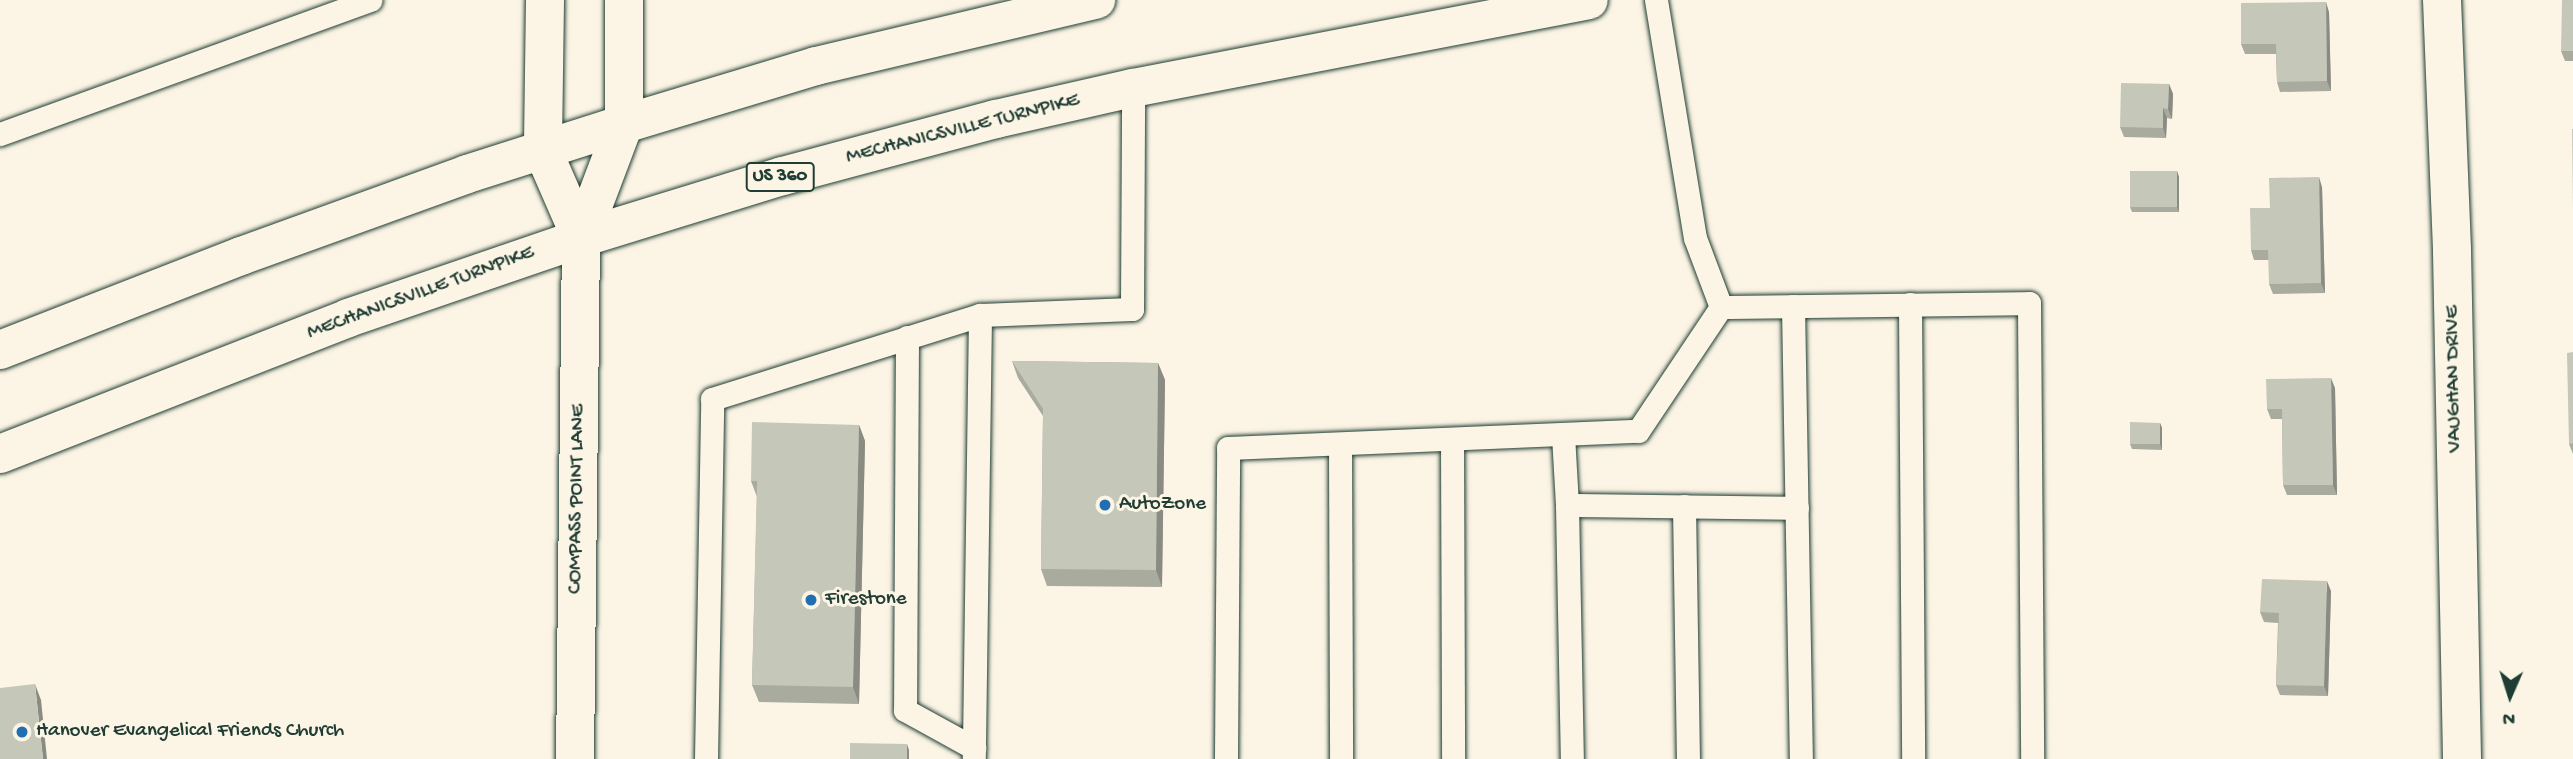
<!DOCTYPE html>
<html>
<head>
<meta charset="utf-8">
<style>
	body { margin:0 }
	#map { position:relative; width:2573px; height:759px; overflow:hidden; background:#fcf5e5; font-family:"Gochi Hand",sans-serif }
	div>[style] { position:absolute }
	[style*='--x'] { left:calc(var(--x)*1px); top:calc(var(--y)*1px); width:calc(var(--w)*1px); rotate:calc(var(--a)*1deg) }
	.roads { filter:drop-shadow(0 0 2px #1f3d34) drop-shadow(0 0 2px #1f3d34) }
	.service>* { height:23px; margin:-11.5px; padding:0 11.5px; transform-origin:11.5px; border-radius:11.5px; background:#fcf5e5 }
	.minor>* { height:38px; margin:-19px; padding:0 19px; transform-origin:19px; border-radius:19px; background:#fcf5e5 }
	.trunk>* { height:38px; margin:-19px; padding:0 19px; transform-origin:19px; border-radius:19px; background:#fcf5e5 }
	.wall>* { inset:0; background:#a9ab9f }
	.shaded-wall>* { inset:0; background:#8a8b82 }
	.building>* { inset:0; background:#c5c7b9 }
	.dots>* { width:19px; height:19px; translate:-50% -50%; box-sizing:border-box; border:4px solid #fcf5e5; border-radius:50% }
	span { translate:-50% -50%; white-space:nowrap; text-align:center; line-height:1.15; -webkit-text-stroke:6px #fcf5e5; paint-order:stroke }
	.shield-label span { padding:2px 5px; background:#fcf5e5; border:2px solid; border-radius:5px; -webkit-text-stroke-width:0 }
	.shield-label { font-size:19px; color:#1f3d34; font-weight:700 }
	.street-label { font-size:21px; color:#1f3d34 }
	.poi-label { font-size:21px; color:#1f3d34 }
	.left { translate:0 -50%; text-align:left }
	.north { position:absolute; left:2475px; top:661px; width:70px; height:70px; -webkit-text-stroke:5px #fcf5e5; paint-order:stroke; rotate:183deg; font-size:19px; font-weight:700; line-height:28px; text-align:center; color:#1f3d34 }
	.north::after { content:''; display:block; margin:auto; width:24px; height:32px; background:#1f3d34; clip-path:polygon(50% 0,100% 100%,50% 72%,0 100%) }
</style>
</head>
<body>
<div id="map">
	<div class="roads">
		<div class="service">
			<div style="--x:1656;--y:0;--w:241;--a:80.7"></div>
			<div style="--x:1695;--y:238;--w:74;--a:69.4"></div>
			<div style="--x:0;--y:134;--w:394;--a:-19.9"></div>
			<div style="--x:1910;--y:304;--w:455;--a:89.6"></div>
			<div style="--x:1793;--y:306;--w:453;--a:89"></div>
			<div style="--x:980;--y:315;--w:152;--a:-2.3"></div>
			<div style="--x:1132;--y:309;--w:221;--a:-89.7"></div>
			<div style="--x:907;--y:337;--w:373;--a:90.3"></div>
			<div style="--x:905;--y:710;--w:79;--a:28.8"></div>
			<div style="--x:1563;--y:435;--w:70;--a:86.7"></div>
			<div style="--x:1567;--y:505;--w:230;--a:0.7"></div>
			<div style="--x:1452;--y:439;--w:320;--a:89.8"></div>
			<div style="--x:1340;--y:444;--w:315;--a:89.8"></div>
			<div style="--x:1567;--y:505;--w:254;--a:88.9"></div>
			<div style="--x:1684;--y:506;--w:253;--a:89.1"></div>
			<div style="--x:706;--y:759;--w:360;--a:-89"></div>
			<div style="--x:712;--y:399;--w:281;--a:-17.4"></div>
			<div style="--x:980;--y:315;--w:444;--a:90.8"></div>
			<div style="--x:1226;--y:759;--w:311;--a:-89.6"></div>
			<div style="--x:1228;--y:448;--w:410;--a:-2.4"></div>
			<div style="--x:1638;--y:431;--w:149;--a:-56.2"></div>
			<div style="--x:1721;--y:307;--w:308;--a:-0.7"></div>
			<div style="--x:2029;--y:303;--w:456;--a:89.6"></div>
		</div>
		<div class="minor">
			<div style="--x:545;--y:0;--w:151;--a:90.8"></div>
			<div style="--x:543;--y:151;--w:95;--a:66.4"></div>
			<div style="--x:2442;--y:0;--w:251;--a:87.7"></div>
			<div style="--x:2452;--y:251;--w:508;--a:88.87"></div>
			<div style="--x:575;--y:759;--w:521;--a:-89.34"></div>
			<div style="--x:581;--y:238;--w:122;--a:-69.3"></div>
			<div style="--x:624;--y:124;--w:124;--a:-90"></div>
		</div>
		<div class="trunk">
			<div style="--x:0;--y:350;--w:259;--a:-21.3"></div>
			<div style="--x:241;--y:256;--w:240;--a:-19.9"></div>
			<div style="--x:467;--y:174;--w:165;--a:-17.7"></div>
			<div style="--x:624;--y:124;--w:201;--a:-16.8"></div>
			<div style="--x:816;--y:66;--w:288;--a:-13.3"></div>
			<div style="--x:0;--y:454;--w:374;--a:-21.3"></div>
			<div style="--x:348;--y:318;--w:246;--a:-18.9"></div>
			<div style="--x:581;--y:238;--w:211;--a:-17.1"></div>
			<div style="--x:783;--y:176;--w:220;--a:-15"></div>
			<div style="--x:996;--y:119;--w:140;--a:-12.8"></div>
			<div style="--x:1133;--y:88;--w:464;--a:-10.9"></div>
		</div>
	</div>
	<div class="wall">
		<div style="clip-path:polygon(2573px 0,2573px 61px,2565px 61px,2561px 51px)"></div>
		<div style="clip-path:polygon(2329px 12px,2331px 91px,2280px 92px,2277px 82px,2276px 54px,2245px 54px,2241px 44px)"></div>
		<div style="clip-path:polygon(2169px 84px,2173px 94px,2172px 119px,2167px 118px,2166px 138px,2124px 137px,2120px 127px)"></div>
		<div style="clip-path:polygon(2177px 171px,2179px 177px,2179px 212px,2132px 212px,2130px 207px)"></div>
		<div style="clip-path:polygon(2322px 187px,2325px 293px,2273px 294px,2269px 284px,2269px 260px,2254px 260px,2251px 250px,2270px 208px)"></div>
		<div style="clip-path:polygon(2573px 352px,2573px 454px,2569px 444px)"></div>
		<div style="clip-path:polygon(1012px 361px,1158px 363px,1165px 380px,1162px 587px,1047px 586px,1041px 569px,1043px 416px,1018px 378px)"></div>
		<div style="clip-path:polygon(2335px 388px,2337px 495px,2287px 495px,2283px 485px,2282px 419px,2271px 419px,2267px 409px)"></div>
		<div style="clip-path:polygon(2160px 423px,2162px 428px,2162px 450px,2132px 449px,2130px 444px)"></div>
		<div style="clip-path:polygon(859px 425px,865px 441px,859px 704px,759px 702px,752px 685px,757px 497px,751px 481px)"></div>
		<div style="clip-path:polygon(2331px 591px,2328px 696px,2280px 695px,2276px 685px,2278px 623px,2264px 622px,2260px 612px)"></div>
	</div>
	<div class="shaded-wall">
		<div style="clip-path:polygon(2326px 2px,2329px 12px,2331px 91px,2327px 81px)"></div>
		<div style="clip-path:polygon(2169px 84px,2173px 94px,2172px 119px,2168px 109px)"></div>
		<div style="clip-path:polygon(2163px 108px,2167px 118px,2166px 138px,2163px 128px)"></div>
		<div style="clip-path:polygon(2177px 171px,2179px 177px,2179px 212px,2177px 207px)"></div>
		<div style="clip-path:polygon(2319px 177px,2322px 187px,2325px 293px,2321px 283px)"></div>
		<div style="clip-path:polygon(1158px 363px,1165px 380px,1162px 587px,1156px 570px)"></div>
		<div style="clip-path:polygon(2331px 378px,2335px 388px,2337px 495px,2333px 485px)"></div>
		<div style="clip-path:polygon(2160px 423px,2162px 428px,2162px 450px,2160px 444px)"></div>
		<div style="clip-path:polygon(859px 425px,865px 441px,859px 704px,853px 687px)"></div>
		<div style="clip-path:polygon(2327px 581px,2331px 591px,2328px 696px,2324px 686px)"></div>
		<div style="clip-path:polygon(35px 684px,41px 700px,47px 759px,43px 759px)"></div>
		<div style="clip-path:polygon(907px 744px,909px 750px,909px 759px,907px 759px)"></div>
	</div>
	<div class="building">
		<div style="clip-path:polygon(2562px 0,2573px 0,2573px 51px,2561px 51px)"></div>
		<div style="clip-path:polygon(2326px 2px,2327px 81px,2277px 82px,2276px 44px,2241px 44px,2241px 3px)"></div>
		<div style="clip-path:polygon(2121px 83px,2169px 84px,2168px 109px,2163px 108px,2163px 128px,2120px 127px)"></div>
		<div style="clip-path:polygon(2572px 129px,2573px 129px,2573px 211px)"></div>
		<div style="clip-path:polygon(2130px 171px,2177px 171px,2177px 207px,2130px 207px)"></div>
		<div style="clip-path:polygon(2319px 177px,2321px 283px,2269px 284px,2268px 250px,2251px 250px,2250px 208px,2270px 208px,2269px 178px)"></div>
		<div style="clip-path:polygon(2573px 352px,2573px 443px,2569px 444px,2567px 353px)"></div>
		<div style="clip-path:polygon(1012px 361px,1158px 363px,1156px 570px,1041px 569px,1043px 409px)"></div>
		<div style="clip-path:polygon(2331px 378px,2333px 485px,2283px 485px,2282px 409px,2267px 409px,2266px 379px)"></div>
		<div style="clip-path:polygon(752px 422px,859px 425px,853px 687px,752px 685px,757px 481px,751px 481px)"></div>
		<div style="clip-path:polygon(2130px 422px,2160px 423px,2160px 444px,2130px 444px)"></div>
		<div style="clip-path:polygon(2262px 579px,2327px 581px,2324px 686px,2276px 685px,2279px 613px,2260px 612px)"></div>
		<div style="clip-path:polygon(35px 684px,43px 759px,0 759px,0 688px)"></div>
		<div style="clip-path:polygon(850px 743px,907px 744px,907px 759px,850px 759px)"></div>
	</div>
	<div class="dots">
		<div style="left:1105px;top:505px;background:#1f6fb2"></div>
		<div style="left:811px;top:600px;background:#1f6fb2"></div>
		<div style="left:22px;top:732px;background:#1f6fb2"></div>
	</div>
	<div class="shield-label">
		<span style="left:780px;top:177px">US 360</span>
	</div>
	<div class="street-label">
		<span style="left:963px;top:130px;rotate:-14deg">MECHANICSVILLE TURNPIKE</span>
		<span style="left:421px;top:294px;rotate:-20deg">MECHANICSVILLE TURNPIKE</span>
		<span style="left:2455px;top:379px;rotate:-91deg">VAUGHAN DRIVE</span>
		<span style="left:578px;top:499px;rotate:-89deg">COMPASS POINT LANE</span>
	</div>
	<div class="poi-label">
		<span class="left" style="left:1119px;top:505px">AutoZone</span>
		<span class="left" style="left:825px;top:600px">Firestone</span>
		<span class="left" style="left:36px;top:732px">Hanover Evangelical Friends Church</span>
	</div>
	<div class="north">N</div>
</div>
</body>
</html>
